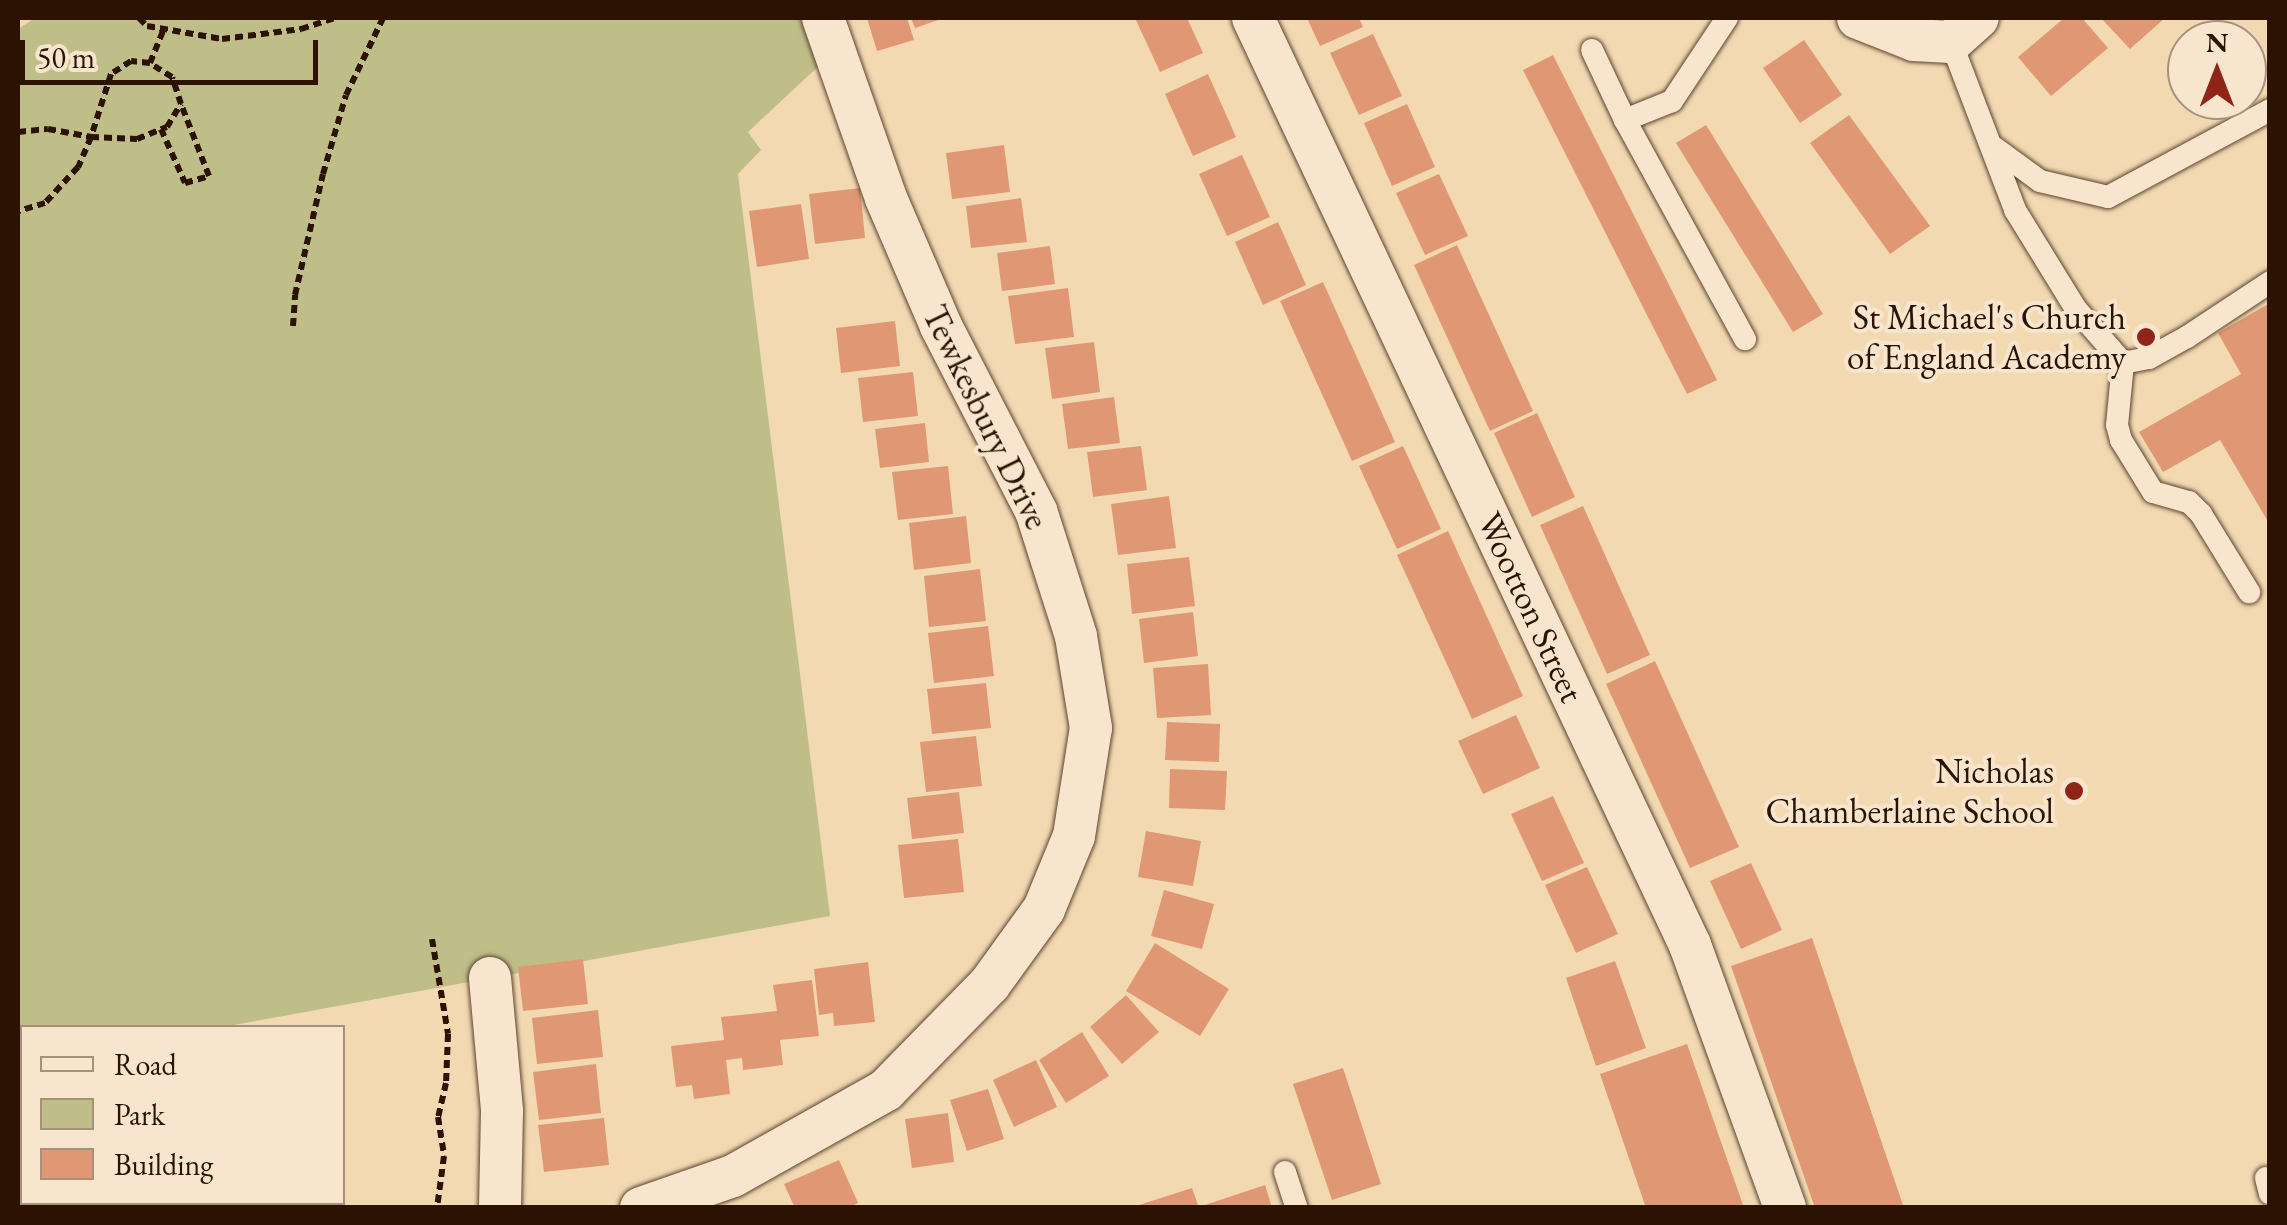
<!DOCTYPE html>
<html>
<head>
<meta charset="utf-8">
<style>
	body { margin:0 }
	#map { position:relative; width:2287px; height:1225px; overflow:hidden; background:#f3d9b2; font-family:"EB Garamond",serif }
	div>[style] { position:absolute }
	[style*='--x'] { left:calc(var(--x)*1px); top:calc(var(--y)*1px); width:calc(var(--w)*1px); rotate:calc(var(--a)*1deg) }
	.green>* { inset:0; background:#bfbe89 }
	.building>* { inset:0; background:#df9873 }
	.path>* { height:6px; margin-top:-3px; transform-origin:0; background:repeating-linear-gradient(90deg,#2b1203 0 8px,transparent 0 13px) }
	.roads { filter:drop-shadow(0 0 2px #5d442f) drop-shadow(0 0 2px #5d442f) }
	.lane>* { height:22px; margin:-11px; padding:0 11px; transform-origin:11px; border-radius:11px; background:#f7e6cd }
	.street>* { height:42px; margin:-21px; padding:0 21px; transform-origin:21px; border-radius:21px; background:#f7e6cd }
	.dots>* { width:28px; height:28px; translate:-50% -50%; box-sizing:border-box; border:5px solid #f7e6cd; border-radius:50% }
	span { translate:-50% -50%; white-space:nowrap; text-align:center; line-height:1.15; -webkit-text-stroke:8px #f7e6cd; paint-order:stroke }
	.poi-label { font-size:35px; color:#2b1203 }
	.right { translate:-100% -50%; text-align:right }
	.street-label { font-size:35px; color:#2b1203 }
	.frame { position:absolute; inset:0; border:20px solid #2b1203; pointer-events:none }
	.legend { position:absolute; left:20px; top:1025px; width:325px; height:180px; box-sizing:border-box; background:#f7e6cd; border:2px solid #a5917c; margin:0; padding:12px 18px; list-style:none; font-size:30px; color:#2b1203 }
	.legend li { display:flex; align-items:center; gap:20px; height:50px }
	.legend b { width:50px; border:2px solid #a5917c }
	.north { position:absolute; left:2167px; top:20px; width:100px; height:100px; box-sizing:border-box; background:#f7e6cd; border:2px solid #a5917c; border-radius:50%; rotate:0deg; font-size:28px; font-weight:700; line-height:40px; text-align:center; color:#2b1203 }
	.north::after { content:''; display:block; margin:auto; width:35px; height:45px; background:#8f2418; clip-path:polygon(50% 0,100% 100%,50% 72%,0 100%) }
	.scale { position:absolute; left:20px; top:40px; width:298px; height:45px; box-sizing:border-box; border:5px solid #2b1203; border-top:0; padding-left:12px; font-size:30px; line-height:35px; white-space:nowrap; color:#2b1203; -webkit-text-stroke:8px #f7e6cd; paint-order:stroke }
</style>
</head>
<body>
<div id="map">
	<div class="green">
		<div style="clip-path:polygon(35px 18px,812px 18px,824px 61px,748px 132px,761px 150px,738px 174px,830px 916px,223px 1027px,22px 1028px,22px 1065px,18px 1065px,18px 29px)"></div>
	</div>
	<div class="building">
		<div style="clip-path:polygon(867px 18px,907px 18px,914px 40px,877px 51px)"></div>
		<div style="clip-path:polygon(911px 18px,944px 18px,915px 28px)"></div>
		<div style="clip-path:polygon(1135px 18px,1187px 18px,1203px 53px,1160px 72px)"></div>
		<div style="clip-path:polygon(1307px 18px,1359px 18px,1363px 27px,1320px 46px)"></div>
		<div style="clip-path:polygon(2064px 18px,2082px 18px,2108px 48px,2051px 96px,2018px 57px)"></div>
		<div style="clip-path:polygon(2101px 18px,2165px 18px,2130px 49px)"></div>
		<div style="clip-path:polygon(1373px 34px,1402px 96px,1359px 115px,1330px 53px)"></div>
		<div style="clip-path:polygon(1804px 40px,1842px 95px,1800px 123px,1763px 68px)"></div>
		<div style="clip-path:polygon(1553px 55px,1717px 380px,1687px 394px,1523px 70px)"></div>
		<div style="clip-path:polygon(1208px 74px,1236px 137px,1193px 156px,1165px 94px)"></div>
		<div style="clip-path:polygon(1407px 104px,1435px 167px,1392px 186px,1364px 123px)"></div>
		<div style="clip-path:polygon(1849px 115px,1930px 226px,1890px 254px,1810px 143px)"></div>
		<div style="clip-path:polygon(1706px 125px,1823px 314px,1793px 332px,1676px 143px)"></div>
		<div style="clip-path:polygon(1004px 145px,1010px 192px,952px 199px,946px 153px)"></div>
		<div style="clip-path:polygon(1242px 155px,1270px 217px,1227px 236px,1199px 174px)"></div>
		<div style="clip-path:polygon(1439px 174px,1468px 236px,1425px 255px,1396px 193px)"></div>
		<div style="clip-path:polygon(860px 188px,865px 238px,815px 244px,809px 194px)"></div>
		<div style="clip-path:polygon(1021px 198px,1027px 242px,971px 248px,966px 206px)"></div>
		<div style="clip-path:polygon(801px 204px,809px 259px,757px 267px,749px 211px)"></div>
		<div style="clip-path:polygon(1278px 222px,1306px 285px,1263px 305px,1235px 242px)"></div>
		<div style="clip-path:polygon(1457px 245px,1533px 411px,1490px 431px,1414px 265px)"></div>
		<div style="clip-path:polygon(1050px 246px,1055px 284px,1002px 291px,997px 253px)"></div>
		<div style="clip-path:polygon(1323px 282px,1395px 442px,1352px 461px,1280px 301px)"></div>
		<div style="clip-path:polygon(1068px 288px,1074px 337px,1015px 344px,1008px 296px)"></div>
		<div style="clip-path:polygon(2270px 303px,2270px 525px,2220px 440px,2163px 472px,2139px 432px,2241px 374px,2218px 333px)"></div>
		<div style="clip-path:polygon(895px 321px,900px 366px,841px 373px,836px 328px)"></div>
		<div style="clip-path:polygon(1094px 342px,1100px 392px,1052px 399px,1045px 348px)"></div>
		<div style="clip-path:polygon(913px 372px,918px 416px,863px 422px,858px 378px)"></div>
		<div style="clip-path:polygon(1114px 397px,1120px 443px,1068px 449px,1062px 404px)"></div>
		<div style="clip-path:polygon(1537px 413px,1575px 497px,1532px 517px,1494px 433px)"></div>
		<div style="clip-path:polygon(925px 423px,929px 462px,880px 468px,875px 429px)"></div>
		<div style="clip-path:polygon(1141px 446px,1147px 490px,1093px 497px,1087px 452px)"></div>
		<div style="clip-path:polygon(1403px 446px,1441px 529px,1397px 549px,1359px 466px)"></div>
		<div style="clip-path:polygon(948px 466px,953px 514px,898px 520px,892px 472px)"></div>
		<div style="clip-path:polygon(1169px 496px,1176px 548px,1118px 555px,1111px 504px)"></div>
		<div style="clip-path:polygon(1583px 506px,1650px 655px,1607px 674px,1540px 525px)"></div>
		<div style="clip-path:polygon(966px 516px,971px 563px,914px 570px,909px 523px)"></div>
		<div style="clip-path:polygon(1448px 531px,1523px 696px,1472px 719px,1397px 555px)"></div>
		<div style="clip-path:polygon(1189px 557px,1195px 606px,1132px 614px,1127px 564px)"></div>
		<div style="clip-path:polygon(980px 569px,986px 621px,929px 627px,924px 576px)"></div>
		<div style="clip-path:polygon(1193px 612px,1198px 656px,1144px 663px,1139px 619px)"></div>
		<div style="clip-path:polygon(988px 626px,994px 676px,934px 683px,928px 633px)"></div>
		<div style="clip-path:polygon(1655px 661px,1739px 847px,1690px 868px,1606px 684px)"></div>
		<div style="clip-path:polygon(1208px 664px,1211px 715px,1157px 718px,1153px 668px)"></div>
		<div style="clip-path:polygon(986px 683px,991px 728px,932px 734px,927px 689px)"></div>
		<div style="clip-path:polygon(1516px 715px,1540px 768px,1483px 794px,1458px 741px)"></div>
		<div style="clip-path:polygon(1167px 722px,1220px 724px,1219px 762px,1165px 760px)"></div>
		<div style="clip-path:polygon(976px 736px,982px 786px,926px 792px,920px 742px)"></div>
		<div style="clip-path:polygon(1170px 769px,1227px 771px,1225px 810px,1169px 808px)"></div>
		<div style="clip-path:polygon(959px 792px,964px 833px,912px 839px,907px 798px)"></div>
		<div style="clip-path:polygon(1553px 796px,1584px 863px,1542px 881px,1511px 814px)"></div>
		<div style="clip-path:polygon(1146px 831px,1201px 841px,1193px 886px,1138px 877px)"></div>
		<div style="clip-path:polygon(958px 839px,964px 892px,904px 898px,898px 845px)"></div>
		<div style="clip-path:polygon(1751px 863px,1782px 930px,1741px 949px,1710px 881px)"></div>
		<div style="clip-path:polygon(1587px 867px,1618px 934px,1576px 953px,1545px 885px)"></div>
		<div style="clip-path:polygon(1164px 890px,1214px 904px,1202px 949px,1151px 936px)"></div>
		<div style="clip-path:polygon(1812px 938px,1904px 1208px,1815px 1208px,1731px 966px)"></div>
		<div style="clip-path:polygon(1155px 943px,1229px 989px,1200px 1036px,1126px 991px)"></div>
		<div style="clip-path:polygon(583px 959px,588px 1004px,523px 1011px,518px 967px)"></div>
		<div style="clip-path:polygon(1615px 961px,1646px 1048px,1596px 1066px,1566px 978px)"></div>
		<div style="clip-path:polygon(868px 962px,875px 1022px,834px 1026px,833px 1013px,819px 1015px,814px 969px)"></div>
		<div style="clip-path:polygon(812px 980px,819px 1036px,780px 1040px,783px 1065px,743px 1070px,742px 1058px,726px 1060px,730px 1094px,694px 1099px,692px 1085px,676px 1087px,671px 1046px,724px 1040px,721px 1017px,777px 1011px,773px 985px)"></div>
		<div style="clip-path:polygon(1126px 995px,1159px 1032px,1122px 1064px,1090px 1027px)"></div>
		<div style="clip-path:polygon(598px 1010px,603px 1057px,537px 1064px,532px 1018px)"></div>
		<div style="clip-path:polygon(1082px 1032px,1109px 1076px,1066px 1103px,1039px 1060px)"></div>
		<div style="clip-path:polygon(1687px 1044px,1744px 1208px,1646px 1208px,1600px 1074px)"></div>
		<div style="clip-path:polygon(1036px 1060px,1057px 1107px,1014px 1127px,993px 1080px)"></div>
		<div style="clip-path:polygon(596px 1064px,601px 1113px,539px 1120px,533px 1072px)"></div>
		<div style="clip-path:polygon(1343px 1068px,1381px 1184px,1332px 1200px,1293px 1084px)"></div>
		<div style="clip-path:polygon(988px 1089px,1004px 1139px,967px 1151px,950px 1100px)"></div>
		<div style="clip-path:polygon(948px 1113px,954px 1162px,912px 1168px,905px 1119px)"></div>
		<div style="clip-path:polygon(604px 1118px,609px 1165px,544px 1172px,538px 1125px)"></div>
		<div style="clip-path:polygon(839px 1160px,858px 1203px,848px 1208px,795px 1208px,784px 1184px)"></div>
		<div style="clip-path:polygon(1265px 1185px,1272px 1208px,1199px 1208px,1199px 1207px)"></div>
		<div style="clip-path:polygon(1192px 1188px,1199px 1208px,1134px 1208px,1133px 1207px)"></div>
		<div style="clip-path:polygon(52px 1202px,114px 1202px,115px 1208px,53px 1208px)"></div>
	</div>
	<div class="path">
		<div style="--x:139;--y:18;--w:11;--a:45"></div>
		<div style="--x:147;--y:26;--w:76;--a:9.8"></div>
		<div style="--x:222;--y:39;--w:80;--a:-7.2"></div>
		<div style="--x:301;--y:29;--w:35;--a:-18"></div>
		<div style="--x:150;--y:63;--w:35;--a:-68"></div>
		<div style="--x:161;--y:129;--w:59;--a:66"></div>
		<div style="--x:185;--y:183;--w:25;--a:-16"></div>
		<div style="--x:209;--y:176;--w:77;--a:-111.3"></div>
		<div style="--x:18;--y:132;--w:30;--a:-6"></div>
		<div style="--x:48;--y:129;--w:44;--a:10.5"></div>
		<div style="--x:91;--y:137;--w:46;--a:2.5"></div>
		<div style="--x:137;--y:139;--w:32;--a:-22"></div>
		<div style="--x:167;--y:127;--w:27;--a:-59"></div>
		<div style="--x:181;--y:104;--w:28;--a:-108"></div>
		<div style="--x:172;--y:77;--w:26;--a:-148"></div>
		<div style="--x:150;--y:63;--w:19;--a:-174"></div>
		<div style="--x:131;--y:61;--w:24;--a:147"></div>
		<div style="--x:111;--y:74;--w:66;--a:107.6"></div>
		<div style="--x:91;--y:137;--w:33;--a:113"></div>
		<div style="--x:78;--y:167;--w:49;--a:132.5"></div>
		<div style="--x:45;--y:203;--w:28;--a:163"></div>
		<div style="--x:293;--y:326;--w:31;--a:-86"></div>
		<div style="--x:295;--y:295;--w:124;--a:-77"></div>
		<div style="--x:323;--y:174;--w:82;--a:-73.8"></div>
		<div style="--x:346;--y:95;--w:85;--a:-64.3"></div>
		<div style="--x:432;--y:939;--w:96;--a:80.4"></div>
		<div style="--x:448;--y:1034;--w:49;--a:92.3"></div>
		<div style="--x:446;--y:1083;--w:35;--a:103"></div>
		<div style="--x:438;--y:1117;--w:39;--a:81"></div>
		<div style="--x:444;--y:1156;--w:52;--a:97.7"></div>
	</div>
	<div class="roads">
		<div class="lane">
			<div style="--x:1727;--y:18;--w:100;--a:123.5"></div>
			<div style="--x:1672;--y:101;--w:51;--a:158"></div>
			<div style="--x:1625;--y:120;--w:250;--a:61.3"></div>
			<div style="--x:1951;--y:42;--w:180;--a:69.1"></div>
			<div style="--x:2015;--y:210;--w:116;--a:58.4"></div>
			<div style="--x:2076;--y:309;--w:72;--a:49"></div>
			<div style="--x:2123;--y:363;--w:26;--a:-11"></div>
			<div style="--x:2149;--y:358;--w:43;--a:-28.9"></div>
			<div style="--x:2187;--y:337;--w:100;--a:-33.5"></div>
			<div style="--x:1592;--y:50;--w:77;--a:64.8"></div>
			<div style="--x:1995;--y:148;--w:56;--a:36.3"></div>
			<div style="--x:2040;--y:181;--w:70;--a:13.2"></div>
			<div style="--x:2108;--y:197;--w:184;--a:-28.2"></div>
			<div style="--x:2123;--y:363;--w:62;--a:95.5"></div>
			<div style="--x:2117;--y:425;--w:16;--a:75"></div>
			<div style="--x:2121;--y:440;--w:61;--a:58.4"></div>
			<div style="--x:2153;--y:492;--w:37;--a:16"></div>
			<div style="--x:2189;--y:502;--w:17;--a:45"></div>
			<div style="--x:2201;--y:514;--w:92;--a:58.4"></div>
			<div style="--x:1285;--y:1172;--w:38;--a:72"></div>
			<div style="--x:2266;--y:1178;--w:16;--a:76"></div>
		</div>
		<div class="street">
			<div style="--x:1253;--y:18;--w:1025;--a:64.76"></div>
			<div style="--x:1690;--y:945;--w:280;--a:70.1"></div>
			<div style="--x:1858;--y:18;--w:60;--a:21.4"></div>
			<div style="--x:1914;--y:40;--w:37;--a:3"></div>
			<div style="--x:1951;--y:42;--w:36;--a:-42"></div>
			<div style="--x:490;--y:978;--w:134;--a:84.8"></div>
			<div style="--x:502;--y:1111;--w:97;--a:91.2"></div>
			<div style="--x:641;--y:1208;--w:97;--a:-19.2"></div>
			<div style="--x:733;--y:1176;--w:176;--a:-29.3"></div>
			<div style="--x:886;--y:1090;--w:147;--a:-45.6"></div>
			<div style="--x:989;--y:985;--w:94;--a:-54.1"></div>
			<div style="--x:1044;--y:909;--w:79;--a:-67.7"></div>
			<div style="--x:1074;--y:836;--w:109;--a:-81.1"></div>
			<div style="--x:1091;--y:728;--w:93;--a:-99.3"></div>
			<div style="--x:1076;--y:636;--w:131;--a:-107.7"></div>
			<div style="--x:1036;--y:511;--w:208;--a:-117.2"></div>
			<div style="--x:941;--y:326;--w:139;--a:-113.3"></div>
			<div style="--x:886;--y:198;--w:191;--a:-109.3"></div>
		</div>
	</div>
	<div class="dots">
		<div style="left:2146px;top:337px;background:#8f2418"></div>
		<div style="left:2074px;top:791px;background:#8f2418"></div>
	</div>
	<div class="poi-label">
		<span class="right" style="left:2126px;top:337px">St Michael's Church<br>of England Academy</span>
		<span class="right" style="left:2054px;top:791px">Nicholas<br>Chamberlaine School</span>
	</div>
	<div class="street-label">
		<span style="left:986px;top:417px;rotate:64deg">Tewkesbury Drive</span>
		<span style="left:1531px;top:607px;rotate:65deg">Wootton Street</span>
	</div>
	<div class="frame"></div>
	<ul class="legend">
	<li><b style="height:12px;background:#f7e6cd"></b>Road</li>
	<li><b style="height:28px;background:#bfbe89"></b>Park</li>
	<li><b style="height:28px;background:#df9873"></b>Building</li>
	</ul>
	<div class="north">N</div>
	<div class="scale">50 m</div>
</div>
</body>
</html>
